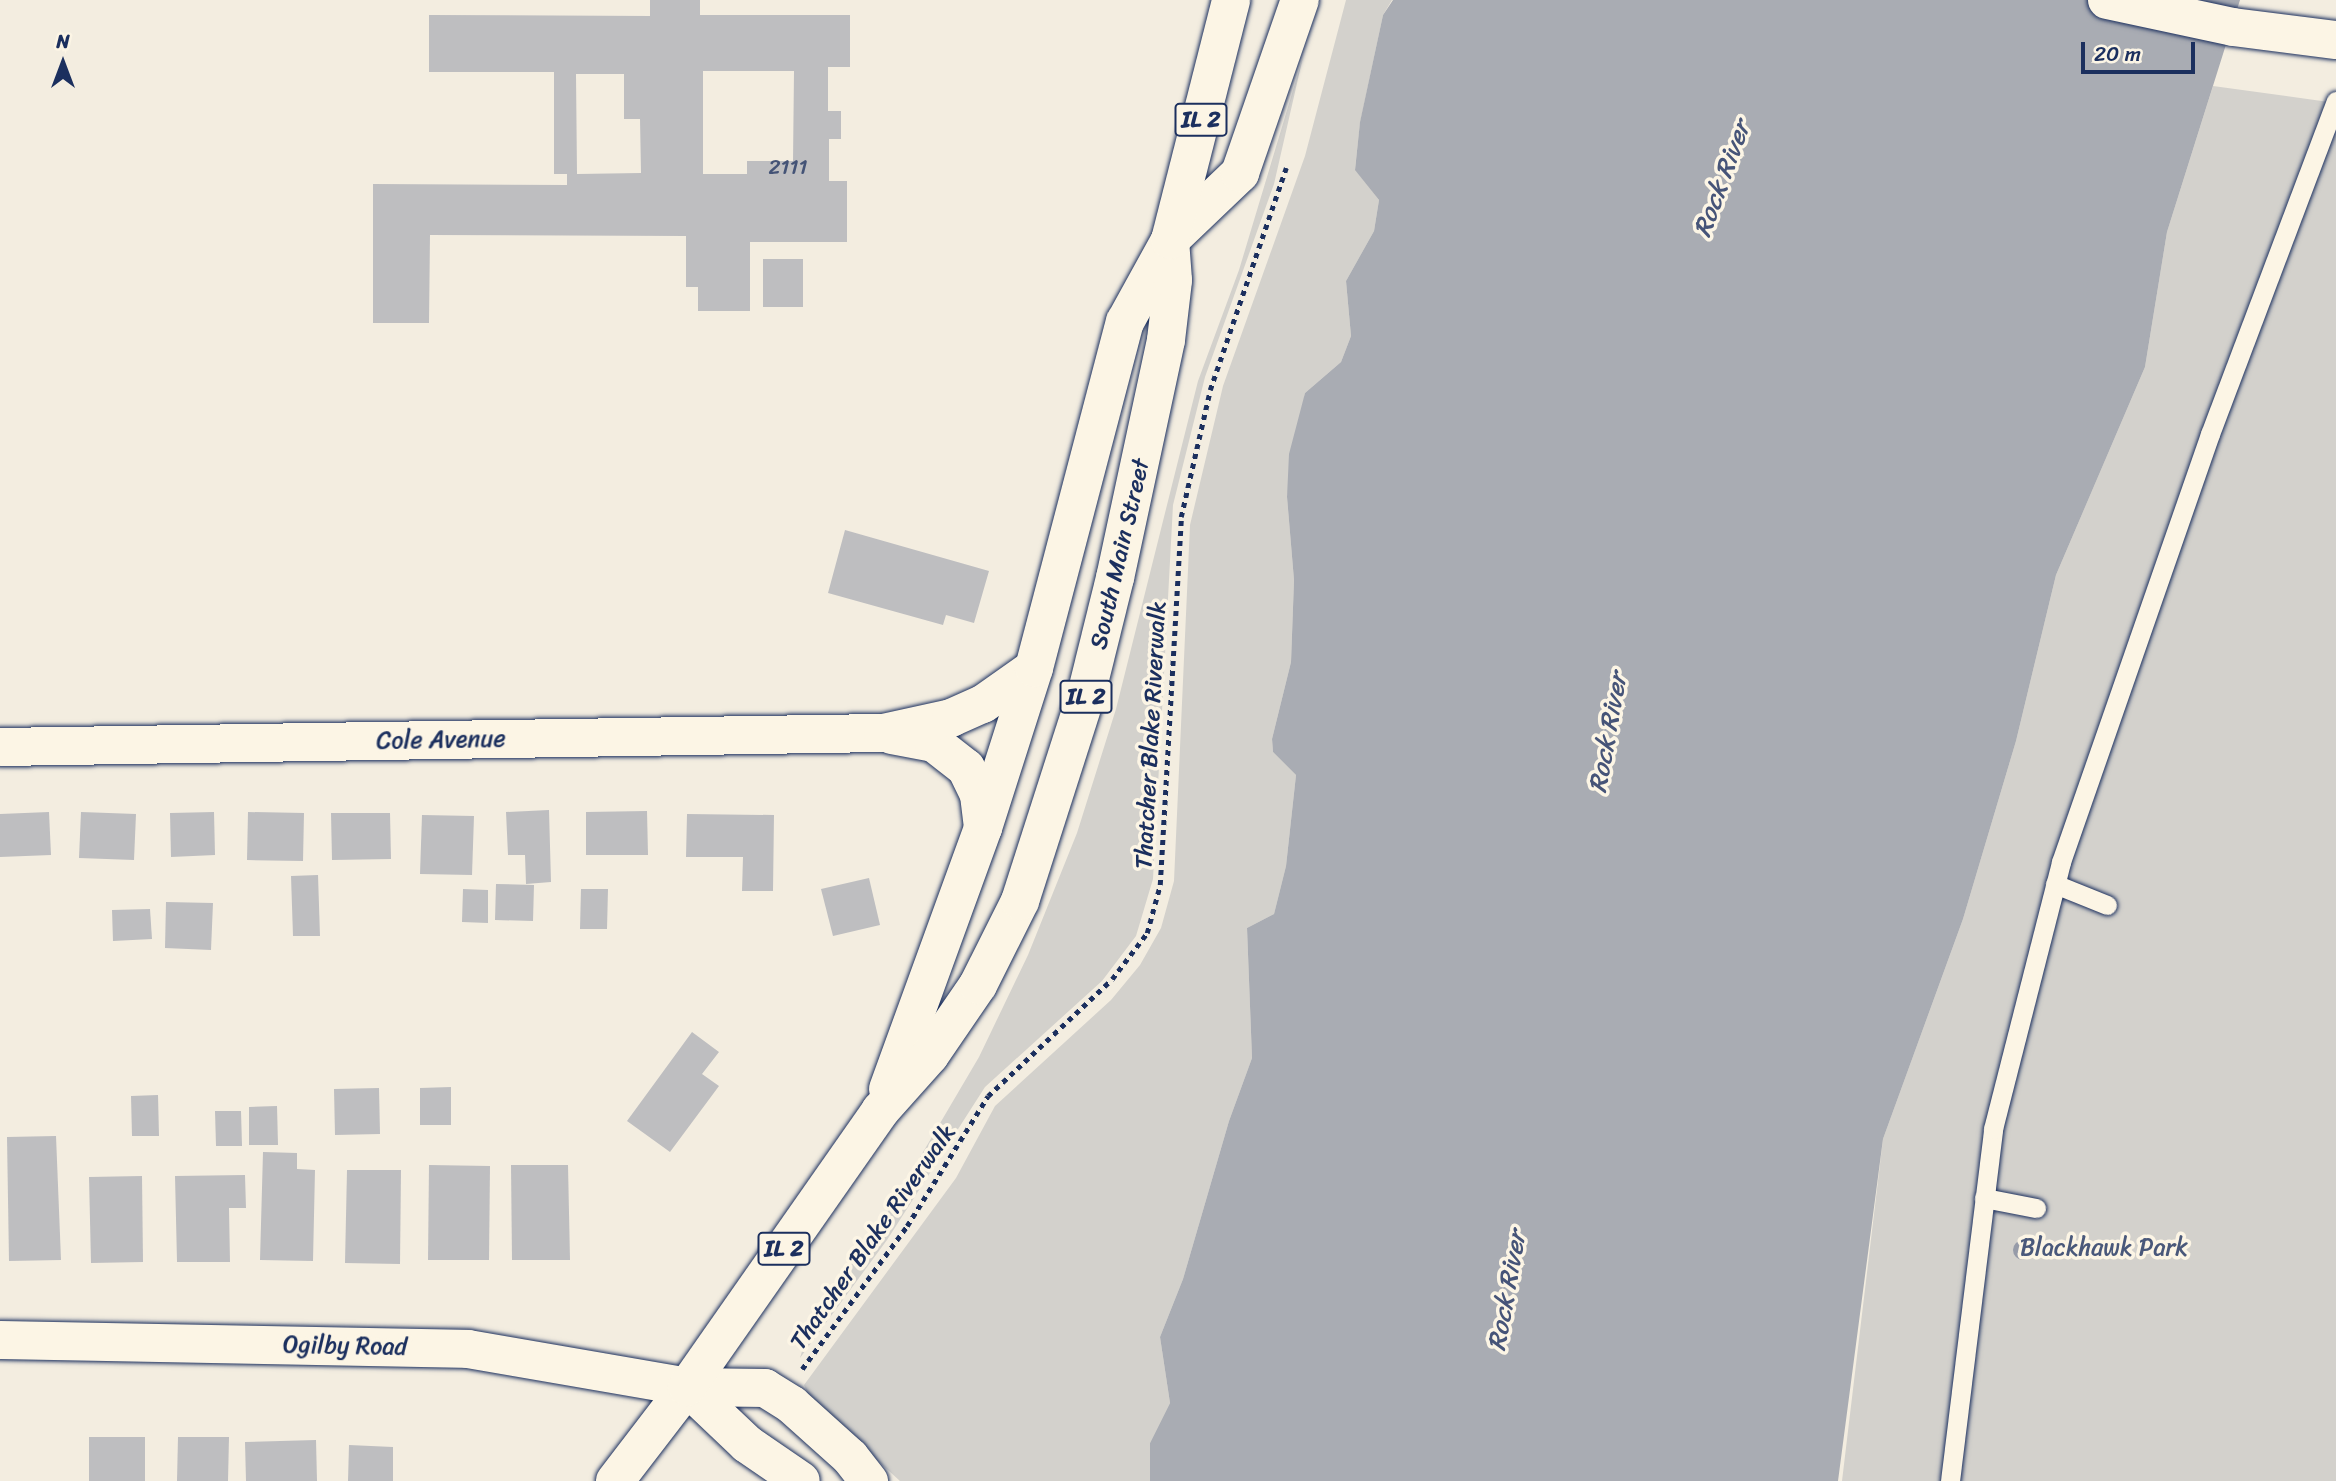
<!DOCTYPE html>
<html>
<head>
<meta charset="utf-8">
<style>
	body { margin:0 }
	#map { position:relative; width:2336px; height:1481px; overflow:hidden; background:#f3ede0; font-family:Sriracha,sans-serif }
	div>[style] { position:absolute }
	[style*='--x'] { left:calc(var(--x)*1px); top:calc(var(--y)*1px); width:calc(var(--w)*1px); rotate:calc(var(--a)*1deg) }
	.green>* { inset:0; background:#d3d1cc }
	.water>* { inset:0; background:#a9acb3 }
	.building>* { inset:0; background:#bebec0 }
	.path>* { height:4.5px; margin-top:-2.25px; transform-origin:0; background:repeating-linear-gradient(90deg,#1b2f5e 0 5px,transparent 0 10px) }
	.roads { filter:drop-shadow(0 0 2px #1b2f5e) drop-shadow(0 0 2px #1b2f5e) }
	.service>* { height:19px; margin:-9.5px; padding:0 9.5px; transform-origin:9.5px; border-radius:9.5px; background:#fcf5e5 }
	.minor>* { height:38px; margin:-19px; padding:0 19px; transform-origin:19px; border-radius:19px; background:#fcf5e5 }
	.tertiary>* { height:38px; margin:-19px; padding:0 19px; transform-origin:19px; border-radius:19px; background:#fcf5e5 }
	.secondary>* { height:38px; margin:-19px; padding:0 19px; transform-origin:19px; border-radius:19px; background:#fcf5e5 }
	.primary>* { height:38px; margin:-19px; padding:0 19px; transform-origin:19px; border-radius:19px; background:#fcf5e5 }
	.trees>* { width:20px; height:20px; margin:-10px; border-radius:50%; background:#969ba8 }
	span { translate:-50% -50%; white-space:nowrap; text-align:center; line-height:1.15; -webkit-text-stroke:7px #fcf5e5; paint-order:stroke }
	.number-label { font-size:21px; color:#445376 }
	.number-label span { -webkit-text-stroke-width:0 }
	.shield-label span { padding:2px 5px; background:#fcf5e5; border:2px solid; border-radius:5px; -webkit-text-stroke-width:0 }
	.shield-label { font-size:23px; color:#1b2f5e; font-weight:700 }
	.street-label { font-size:24px; color:#1b2f5e }
	.park-label { font-size:24px; color:#49587a }
	.water-label { font-size:26px; color:#465478; font-style:italic }
	.north { position:absolute; left:28px; top:28px; width:70px; height:70px; -webkit-text-stroke:5px #fcf5e5; paint-order:stroke; rotate:0deg; font-size:19px; font-weight:700; line-height:28px; text-align:center; color:#1b2f5e }
	.north::after { content:''; display:block; margin:auto; width:24px; height:32px; background:#1b2f5e; clip-path:polygon(50% 0,100% 100%,50% 72%,0 100%) }
	.scale { position:absolute; left:2081px; top:42px; width:114px; height:32px; box-sizing:border-box; border:4px solid #1b2f5e; border-top:0; padding-left:9px; font-size:21px; line-height:24px; white-space:nowrap; color:#1b2f5e; -webkit-text-stroke:5px #fcf5e5; paint-order:stroke }
</style>
</head>
<body>
<div id="map">
	<div class="green">
		<div style="clip-path:polygon(1346px 0,1392px 0,1383px 15px,1360px 123px,1355px 169px,1379px 200px,1374px 231px,1346px 281px,1351px 336px,1341px 362px,1305px 393px,1287px 497px,1294px 580px,1291px 662px,1272px 739px,1273px 752px,1296px 775px,1286px 866px,1274px 914px,1247px 928px,1252px 1058px,1229px 1121px,1183px 1279px,1160px 1337px,1170px 1403px,1150px 1443px,1150px 1481px,900px 1481px,811px 1400px,804px 1385px,956px 1178px,995px 1106px,1111px 1000px,1140px 965px,1161px 928px,1174px 881px,1190px 525px,1223px 386px,1305px 156px)"></div>
		<div style="clip-path:polygon(1303px 57px,1274px 184px,1205px 377px,1173px 505px,1153px 879px,1136px 936px,1102px 981px,985px 1087px,887px 1240px,800px 1358px,812px 1318px,886px 1215px,979px 1057px,1028px 955px,1077px 833px,1116px 709px,1198px 381px,1239px 270px)"></div>
		<div style="clip-path:polygon(2213px 86px,2336px 103px,2336px 1481px,1842px 1481px,1883px 1139px,1963px 919px,2016px 741px,2056px 575px,2145px 367px,2167px 232px)"></div>
	</div>
	<div class="water">
		<div style="clip-path:polygon(1393px 0,2240px 0,2167px 232px,2145px 367px,2056px 575px,2016px 741px,1963px 919px,1883px 1139px,1838px 1481px,1150px 1481px,1150px 1443px,1170px 1403px,1160px 1337px,1183px 1279px,1229px 1121px,1252px 1058px,1247px 928px,1274px 914px,1286px 866px,1296px 775px,1273px 752px,1272px 739px,1291px 662px,1294px 580px,1287px 497px,1289px 454px,1305px 393px,1341px 362px,1351px 336px,1346px 281px,1374px 231px,1379px 200px,1355px 170px,1360px 122px,1383px 15px)"></div>
	</div>
	<div class="building">
		<div style="clip-path:polygon(evenodd,650px 0,700px 0,700px 15px,850px 15px,850px 67px,828px 67px,828px 111px,841px 111px,841px 139px,829px 139px,829px 181px,847px 181px,847px 242px,750px 242px,750px 311px,698px 311px,698px 287px,686px 287px,686px 236px,430px 235px,429px 323px,373px 323px,373px 184px,567px 185px,567px 174px,554px 174px,554px 72px,429px 72px,429px 15px,650px 16px,650px 0,703px 71px,794px 71px,793px 161px,747px 161px,747px 174px,703px 174px,703px 71px,650px 0,576px 74px,624px 74px,624px 119px,640px 119px,641px 173px,577px 174px,576px 74px)"></div>
		<div style="clip-path:polygon(763px 259px,803px 259px,803px 307px,763px 307px)"></div>
		<div style="clip-path:polygon(845px 530px,989px 571px,974px 623px,946px 615px,943px 625px,828px 593px)"></div>
		<div style="clip-path:polygon(549px 810px,551px 882px,526px 884px,525px 855px,508px 855px,506px 812px)"></div>
		<div style="clip-path:polygon(647px 811px,648px 855px,586px 855px,586px 812px)"></div>
		<div style="clip-path:polygon(49px 812px,51px 855px,0 857px,0 814px)"></div>
		<div style="clip-path:polygon(81px 812px,136px 814px,134px 860px,79px 858px)"></div>
		<div style="clip-path:polygon(214px 812px,215px 855px,171px 857px,170px 813px)"></div>
		<div style="clip-path:polygon(248px 812px,304px 813px,303px 861px,247px 860px)"></div>
		<div style="clip-path:polygon(331px 813px,390px 813px,391px 859px,332px 860px)"></div>
		<div style="clip-path:polygon(687px 814px,774px 815px,773px 891px,742px 891px,743px 857px,686px 857px)"></div>
		<div style="clip-path:polygon(422px 815px,474px 816px,472px 875px,420px 874px)"></div>
		<div style="clip-path:polygon(318px 875px,320px 936px,293px 936px,291px 876px)"></div>
		<div style="clip-path:polygon(869px 878px,880px 925px,833px 936px,821px 889px)"></div>
		<div style="clip-path:polygon(496px 884px,534px 885px,533px 921px,495px 920px)"></div>
		<div style="clip-path:polygon(463px 889px,488px 890px,488px 923px,462px 922px)"></div>
		<div style="clip-path:polygon(581px 889px,608px 889px,607px 929px,580px 929px)"></div>
		<div style="clip-path:polygon(166px 902px,213px 903px,211px 950px,165px 948px)"></div>
		<div style="clip-path:polygon(150px 909px,152px 939px,113px 941px,112px 910px)"></div>
		<div style="clip-path:polygon(692px 1032px,719px 1052px,702px 1074px,719px 1086px,670px 1152px,627px 1121px)"></div>
		<div style="clip-path:polygon(451px 1087px,451px 1125px,420px 1125px,420px 1088px)"></div>
		<div style="clip-path:polygon(379px 1088px,380px 1134px,335px 1135px,334px 1089px)"></div>
		<div style="clip-path:polygon(158px 1095px,159px 1136px,132px 1136px,131px 1096px)"></div>
		<div style="clip-path:polygon(277px 1106px,278px 1145px,249px 1145px,249px 1107px)"></div>
		<div style="clip-path:polygon(215px 1111px,241px 1111px,242px 1146px,216px 1146px)"></div>
		<div style="clip-path:polygon(56px 1136px,61px 1260px,9px 1261px,7px 1137px)"></div>
		<div style="clip-path:polygon(263px 1152px,297px 1153px,297px 1169px,315px 1170px,313px 1261px,260px 1260px)"></div>
		<div style="clip-path:polygon(429px 1165px,490px 1166px,489px 1260px,428px 1260px)"></div>
		<div style="clip-path:polygon(511px 1165px,568px 1165px,570px 1260px,512px 1260px)"></div>
		<div style="clip-path:polygon(347px 1170px,401px 1170px,400px 1264px,345px 1263px)"></div>
		<div style="clip-path:polygon(245px 1175px,246px 1208px,229px 1208px,230px 1262px,177px 1262px,175px 1176px)"></div>
		<div style="clip-path:polygon(142px 1176px,143px 1262px,91px 1263px,89px 1177px)"></div>
		<div style="clip-path:polygon(89px 1437px,145px 1437px,145px 1481px,89px 1481px)"></div>
		<div style="clip-path:polygon(178px 1437px,229px 1437px,228px 1481px,177px 1481px)"></div>
		<div style="clip-path:polygon(316px 1440px,317px 1481px,246px 1481px,245px 1442px)"></div>
		<div style="clip-path:polygon(349px 1445px,393px 1447px,393px 1481px,348px 1481px)"></div>
	</div>
	<div class="path">
		<div style="--x:802;--y:1369;--w:177;--a:-53.7"></div>
		<div style="--x:907;--y:1226;--w:153;--a:-58.1"></div>
		<div style="--x:988;--y:1096;--w:170;--a:-43.3"></div>
		<div style="--x:1112;--y:979;--w:58;--a:-52.7"></div>
		<div style="--x:1147;--y:933;--w:50;--a:-74.8"></div>
		<div style="--x:1160;--y:885;--w:369;--a:-86.7"></div>
		<div style="--x:1181;--y:517;--w:130;--a:-77.1"></div>
		<div style="--x:1210;--y:390;--w:235;--a:-71.1"></div>
	</div>
	<div class="roads">
		<div class="service">
			<div style="--x:2055;--y:884;--w:56;--a:22"></div>
			<div style="--x:1984;--y:1198;--w:53;--a:10.9"></div>
			<div style="--x:1950;--y:1481;--w:355;--a:-83"></div>
			<div style="--x:1993;--y:1129;--w:276;--a:-75.7"></div>
			<div style="--x:2061;--y:862;--w:453;--a:-70.8"></div>
			<div style="--x:2210;--y:434;--w:356;--a:-69.3"></div>
		</div>
		<div class="minor">
			<div style="--x:892;--y:735;--w:43;--a:10.8"></div>
			<div style="--x:934;--y:743;--w:41;--a:38"></div>
			<div style="--x:966;--y:768;--w:30;--a:64"></div>
			<div style="--x:979;--y:795;--w:33;--a:83"></div>
			<div style="--x:0;--y:747;--w:883;--a:-0.91"></div>
			<div style="--x:883;--y:733;--w:70;--a:-12.4"></div>
			<div style="--x:951;--y:718;--w:35;--a:-24"></div>
			<div style="--x:983;--y:704;--w:62;--a:-35.2"></div>
			<div style="--x:687;--y:1387;--w:78;--a:0.7"></div>
			<div style="--x:765;--y:1388;--w:32;--a:32"></div>
			<div style="--x:792;--y:1405;--w:78;--a:41.9"></div>
			<div style="--x:850;--y:1457;--w:31;--a:52"></div>
			<div style="--x:687;--y:1387;--w:83;--a:43.5"></div>
			<div style="--x:747;--y:1444;--w:65;--a:34.4"></div>
		</div>
		<div class="tertiary">
			<div style="--x:0;--y:1340;--w:468;--a:1.1"></div>
			<div style="--x:468;--y:1349;--w:222;--a:9.8"></div>
		</div>
		<div class="secondary">
			<div style="--x:2107;--y:0;--w:129;--a:12.1"></div>
			<div style="--x:2233;--y:27;--w:104;--a:7.2"></div>
		</div>
		<div class="primary">
			<div style="--x:888;--y:1089;--w:278;--a:-70"></div>
			<div style="--x:983;--y:828;--w:168;--a:-72.3"></div>
			<div style="--x:1034;--y:668;--w:358;--a:-75.3"></div>
			<div style="--x:1125;--y:322;--w:94;--a:-61.2"></div>
			<div style="--x:1170;--y:240;--w:97;--a:-43.7"></div>
			<div style="--x:1240;--y:173;--w:183;--a:-70.9"></div>
			<div style="--x:615;--y:1481;--w:118;--a:-52.5"></div>
			<div style="--x:687;--y:1387;--w:337;--a:-55"></div>
			<div style="--x:880;--y:1111;--w:75;--a:-48.2"></div>
			<div style="--x:930;--y:1055;--w:85;--a:-55.6"></div>
			<div style="--x:978;--y:985;--w:94;--a:-63.4"></div>
			<div style="--x:1020;--y:901;--w:212;--a:-72.2"></div>
			<div style="--x:1085;--y:699;--w:125;--a:-76.1"></div>
			<div style="--x:1115;--y:578;--w:243;--a:-77.9"></div>
			<div style="--x:1166;--y:340;--w:60;--a:-83.3"></div>
			<div style="--x:1173;--y:280;--w:40;--a:-94.3"></div>
			<div style="--x:1170;--y:240;--w:248;--a:-75.7"></div>
		</div>
	</div>
	<div class="trees">
		<div style="left:2023px;top:1250px"></div>
	</div>
	<div class="number-label">
		<span style="left:788px;top:167px">2111</span>
	</div>
	<div class="shield-label">
		<span style="left:1201px;top:120px">IL 2</span>
		<span style="left:1086px;top:697px">IL 2</span>
		<span style="left:784px;top:1249px">IL 2</span>
	</div>
	<div class="street-label">
		<span style="left:1120px;top:554px;rotate:-77deg">South Main Street</span>
		<span style="left:1151px;top:735px;rotate:-87deg">Thatcher Blake Riverwalk</span>
		<span style="left:441px;top:740px;rotate:-1deg">Cole Avenue</span>
		<span style="left:873px;top:1237px;rotate:-55deg">Thatcher Blake Riverwalk</span>
		<span style="left:345px;top:1346px;rotate:1deg">Ogilby Road</span>
	</div>
	<div class="park-label">
		<span style="left:2104px;top:1248px">Blackhawk Park</span>
	</div>
	<div class="water-label">
		<span style="left:1722px;top:179px;rotate:-70deg">Rock River</span>
		<span style="left:1608px;top:733px;rotate:-80deg">Rock River</span>
		<span style="left:1507px;top:1291px;rotate:-80deg">Rock River</span>
	</div>
	<div class="north">N</div>
	<div class="scale">20 m</div>
</div>
</body>
</html>
